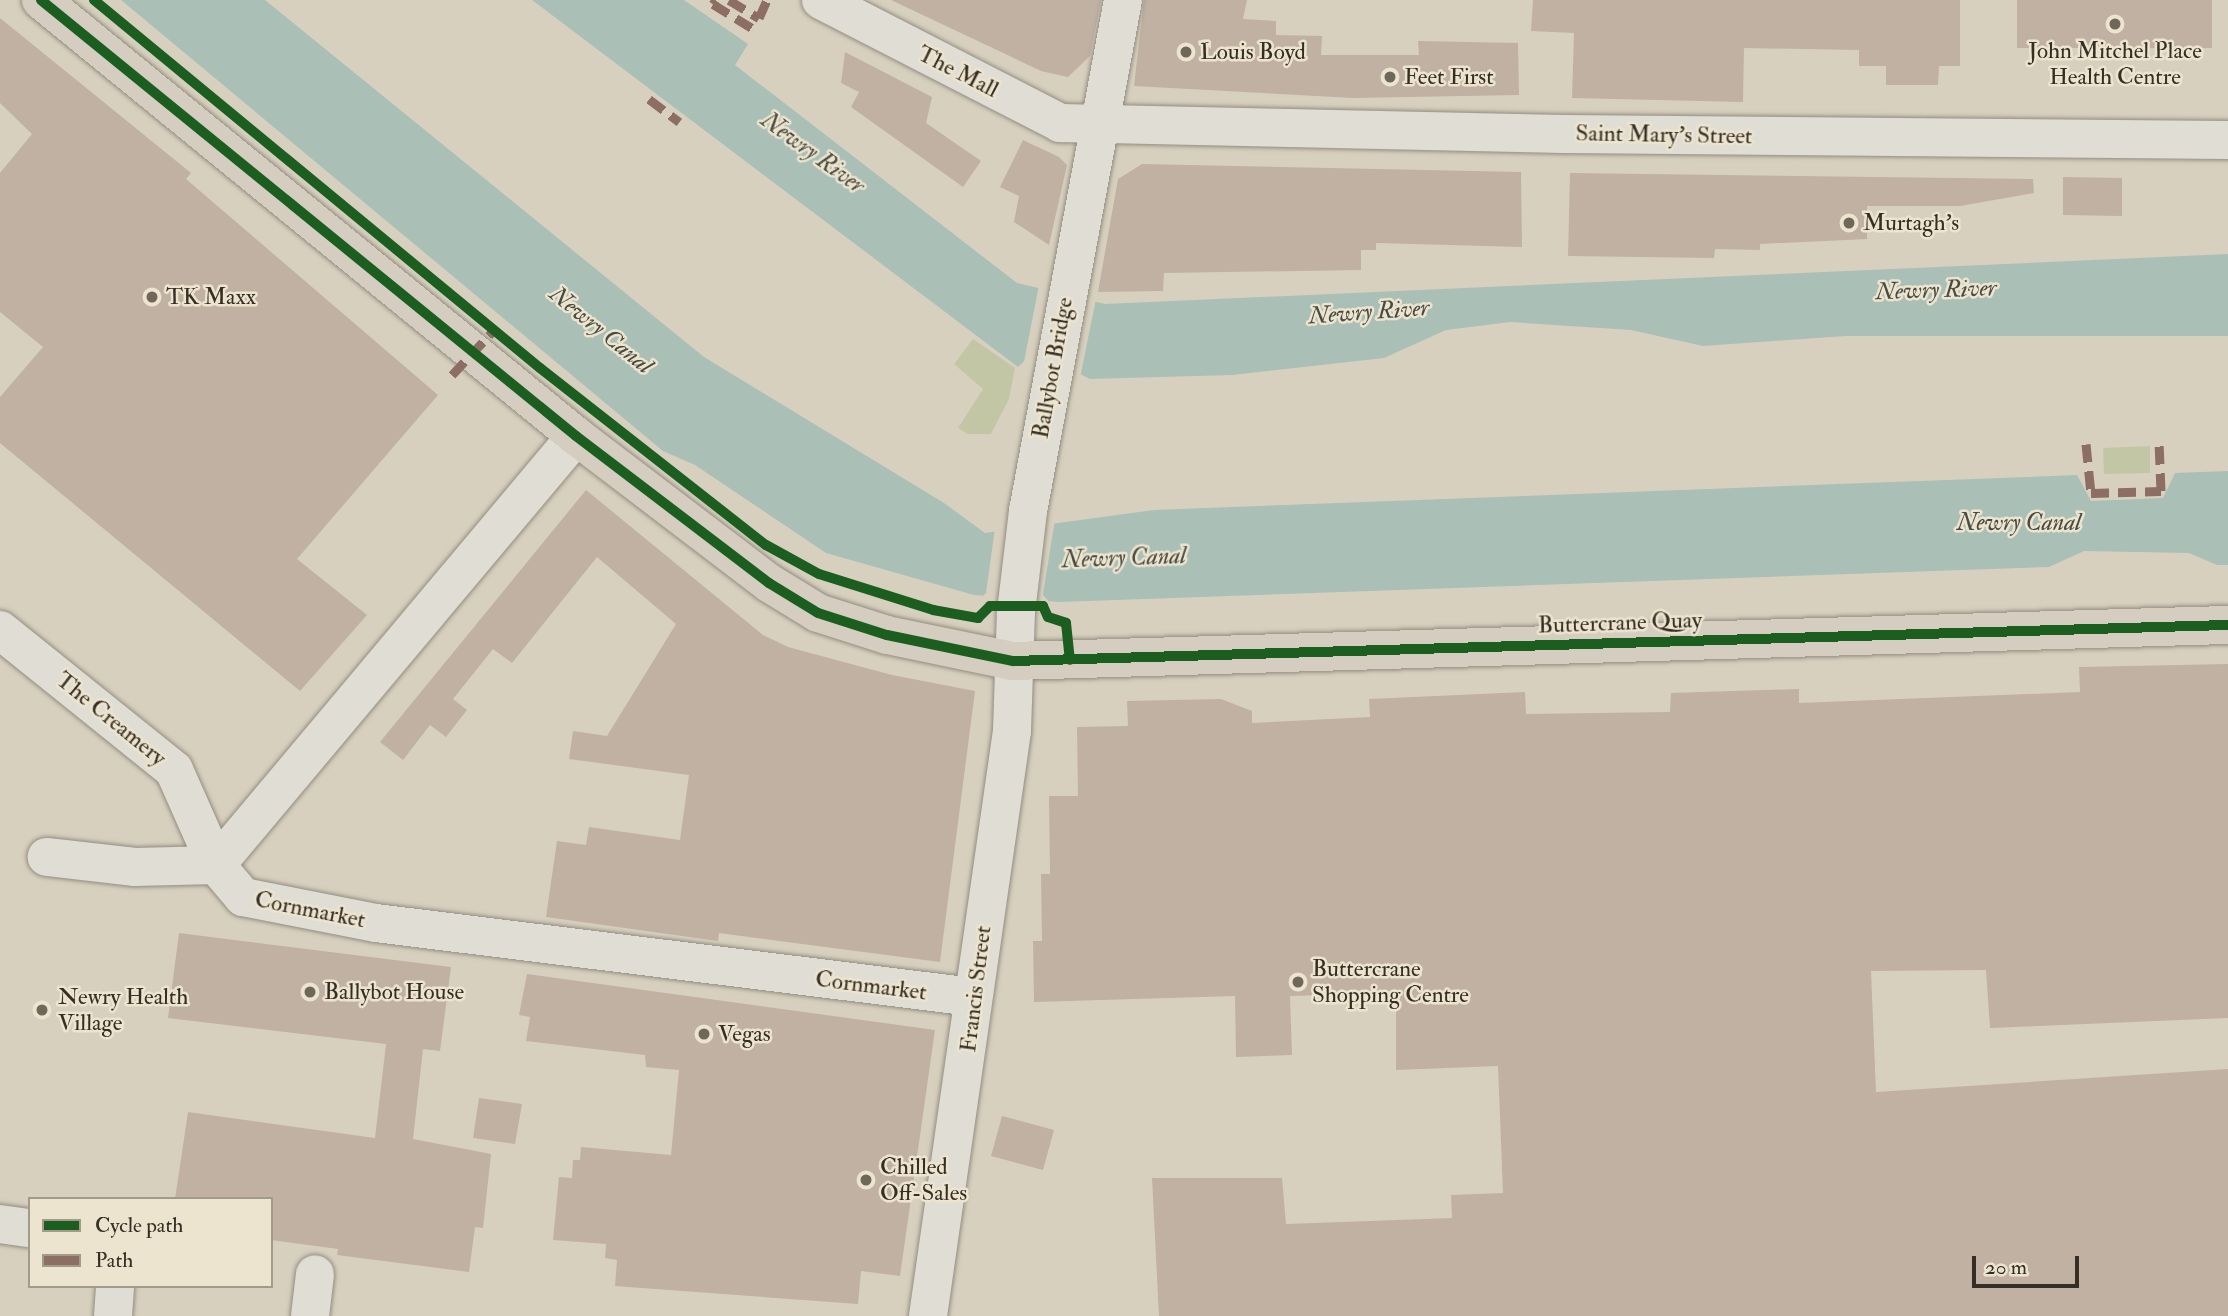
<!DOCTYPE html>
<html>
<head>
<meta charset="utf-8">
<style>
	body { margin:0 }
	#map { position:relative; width:2228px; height:1316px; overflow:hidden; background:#d8d0be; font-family:"IM FELL Double Pica",serif }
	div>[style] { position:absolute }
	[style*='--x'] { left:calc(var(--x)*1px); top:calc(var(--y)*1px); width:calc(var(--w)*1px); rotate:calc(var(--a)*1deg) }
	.green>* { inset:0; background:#c3c6a4 }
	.water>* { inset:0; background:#aabfb6 }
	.pier>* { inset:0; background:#d8d0be }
	.building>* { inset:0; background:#c0b1a3 }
	.roads { filter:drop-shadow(0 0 2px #928d82) drop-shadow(0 0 2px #928d82) }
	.minor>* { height:38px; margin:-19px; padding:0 19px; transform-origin:19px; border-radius:19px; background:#e0ddd4 }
	.major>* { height:38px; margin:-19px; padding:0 19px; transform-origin:19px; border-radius:19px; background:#d5cdc0 }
	.quiet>* { height:9px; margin-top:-4.5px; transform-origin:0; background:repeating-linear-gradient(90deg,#8d6e63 0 18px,transparent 0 27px) }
	.cycleway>* { height:10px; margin:-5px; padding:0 5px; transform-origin:5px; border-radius:5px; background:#1b5e20 }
	.dots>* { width:19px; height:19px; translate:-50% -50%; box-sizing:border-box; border:4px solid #ece4ce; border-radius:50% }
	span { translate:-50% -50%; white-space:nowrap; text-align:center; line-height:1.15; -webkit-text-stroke:5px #ece4ce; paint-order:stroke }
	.poi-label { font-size:23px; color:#362e24 }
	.left { translate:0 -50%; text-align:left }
	.street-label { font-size:23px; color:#362e24 }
	.water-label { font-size:24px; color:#494a41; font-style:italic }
	.legend { position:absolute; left:28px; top:1197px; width:245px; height:91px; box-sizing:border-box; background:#ece4ce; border:2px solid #a39b8a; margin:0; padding:9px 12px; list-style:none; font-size:21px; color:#362e24 }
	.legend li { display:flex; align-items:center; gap:14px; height:35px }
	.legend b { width:35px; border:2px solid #a39b8a }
	.scale { position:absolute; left:1972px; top:1256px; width:107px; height:32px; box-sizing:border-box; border:4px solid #362e24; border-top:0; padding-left:9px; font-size:21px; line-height:24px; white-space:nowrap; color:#362e24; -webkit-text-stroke:5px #ece4ce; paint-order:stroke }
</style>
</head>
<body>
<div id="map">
	<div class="green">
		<div style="clip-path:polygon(973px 339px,1015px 368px,1009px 399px,991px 434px,968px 434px,958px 428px,983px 389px,954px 364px)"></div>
		<div style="clip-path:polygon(2150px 446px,2150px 473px,2104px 474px,2103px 448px)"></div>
	</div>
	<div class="water">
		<div style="clip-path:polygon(121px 0,265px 0,704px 357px,944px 503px,985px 533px,1154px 510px,2077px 475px,2091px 501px,2163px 498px,2175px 473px,2228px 471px,2228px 565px,2217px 565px,2189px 553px,2084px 551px,2049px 567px,1059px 602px,974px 595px,826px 553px,695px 465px,663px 451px)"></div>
		<div style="clip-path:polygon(532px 0,684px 0,748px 44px,735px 65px,1017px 283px,1105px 304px,2228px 254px,2228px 336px,1846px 336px,1703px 346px,1631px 330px,1510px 322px,1446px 330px,1384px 358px,1232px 375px,1090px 379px,1034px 351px,1018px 367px)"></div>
	</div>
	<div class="pier">
		<div style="clip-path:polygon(1039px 285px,1096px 299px,1080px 378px,1035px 355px,1023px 367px)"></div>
		<div style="clip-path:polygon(1055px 519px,1043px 595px,1052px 605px,980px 599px,986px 593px,995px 528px)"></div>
	</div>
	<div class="building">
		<div style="clip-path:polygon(891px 0,1101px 0,1090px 56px,1068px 77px,1041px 71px)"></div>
		<div style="clip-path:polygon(1144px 0,1247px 0,1243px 19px,1276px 21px,1276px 35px,1322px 36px,1321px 55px,1419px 55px,1418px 41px,1518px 43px,1519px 95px,1353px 98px,1134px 86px)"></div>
		<div style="clip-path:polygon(1533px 0,1960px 0,1960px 66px,1939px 66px,1938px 85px,1886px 85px,1886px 66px,1859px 66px,1859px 50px,1744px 48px,1743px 102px,1572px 98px,1574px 33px,1531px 31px)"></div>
		<div style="clip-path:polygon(2017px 0,2212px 0,2212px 48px,2017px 48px)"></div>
		<div style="clip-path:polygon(0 18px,191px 173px,186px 179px,438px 395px,297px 559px,367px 615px,300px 691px,0 443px,0 397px,43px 347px,0 312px,0 173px,32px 134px,0 103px)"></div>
		<div style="clip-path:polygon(845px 52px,932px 97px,926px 123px,981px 161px,963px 187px,851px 107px,859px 92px,841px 83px)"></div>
		<div style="clip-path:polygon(1023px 140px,1059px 157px,1067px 165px,1049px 245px,1014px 222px,1019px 196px,1000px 187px)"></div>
		<div style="clip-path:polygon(1142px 164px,1521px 172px,1522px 247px,1376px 243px,1376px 250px,1361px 250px,1361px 270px,1164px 273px,1163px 291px,1098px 292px,1118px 179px)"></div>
		<div style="clip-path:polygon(1570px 173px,2033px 179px,2034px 193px,1960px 206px,1867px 206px,1867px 239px,1760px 244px,1760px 250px,1715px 249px,1714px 258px,1568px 256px)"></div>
		<div style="clip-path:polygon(2063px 177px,2122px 178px,2122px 216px,2063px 215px)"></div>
		<div style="clip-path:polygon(586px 490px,763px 635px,788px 647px,892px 675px,975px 691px,940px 962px,719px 933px,718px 941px,546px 917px,557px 841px,586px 845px,589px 827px,680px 840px,689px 775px,569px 759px,573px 731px,607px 736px,676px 624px,597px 557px,512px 663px,493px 649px,453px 699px,467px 710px,446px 737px,430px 725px,403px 760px,380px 742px)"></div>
		<div style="clip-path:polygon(2228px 664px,2228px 1018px,1990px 1028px,1986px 970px,1871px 971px,1876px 1092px,2228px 1069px,2228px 1316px,1159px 1316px,1152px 1178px,1282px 1178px,1286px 1224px,1452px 1218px,1451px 1195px,1503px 1193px,1498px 1066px,1396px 1070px,1396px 993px,1290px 996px,1292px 1055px,1236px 1057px,1235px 996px,1034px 1002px,1033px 941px,1042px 941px,1041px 874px,1050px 874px,1049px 796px,1078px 796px,1077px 727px,1128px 726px,1127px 701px,1221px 699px,1252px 711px,1252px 723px,1370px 717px,1369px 699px,1525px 692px,1526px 714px,1670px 712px,1671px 693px,1799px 689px,1799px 703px,2080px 692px,2079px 667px)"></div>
		<div style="clip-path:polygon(179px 933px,451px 967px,440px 1051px,423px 1049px,413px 1139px,491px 1154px,483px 1228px,475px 1227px,469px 1272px,337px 1255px,338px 1249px,271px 1240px,271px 1199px,175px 1199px,188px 1112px,375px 1138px,386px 1044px,168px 1018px)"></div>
		<div style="clip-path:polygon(527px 974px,935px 1030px,900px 1276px,861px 1271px,858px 1304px,615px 1286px,617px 1260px,605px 1258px,606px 1244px,553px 1240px,559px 1177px,572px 1178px,573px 1160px,580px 1160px,581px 1147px,671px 1155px,679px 1070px,646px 1067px,645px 1055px,526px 1041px,530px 1017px,519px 1015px)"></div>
		<div style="clip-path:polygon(479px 1098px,522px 1104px,515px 1144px,473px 1138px)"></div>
		<div style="clip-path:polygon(1002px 1116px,1054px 1130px,1043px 1170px,991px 1156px)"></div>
	</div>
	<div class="roads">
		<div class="minor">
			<div style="--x:821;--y:0;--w:269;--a:27.2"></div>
			<div style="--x:1060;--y:123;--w:505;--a:1.25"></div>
			<div style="--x:1565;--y:134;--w:663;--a:0.52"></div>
			<div style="--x:576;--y:436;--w:560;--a:130"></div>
			<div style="--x:216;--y:865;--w:42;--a:49.8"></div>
			<div style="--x:243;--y:897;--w:136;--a:11.1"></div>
			<div style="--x:376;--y:923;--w:602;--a:7.07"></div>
			<div style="--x:0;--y:630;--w:223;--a:38.8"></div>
			<div style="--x:174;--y:770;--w:104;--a:66.1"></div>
			<div style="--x:216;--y:865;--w:81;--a:178.6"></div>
			<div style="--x:135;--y:867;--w:89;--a:-173.5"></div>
			<div style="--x:0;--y:1224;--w:30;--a:8"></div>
			<div style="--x:113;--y:1316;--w:30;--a:-86"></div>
			<div style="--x:310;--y:1316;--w:42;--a:-83.2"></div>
			<div style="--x:928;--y:1316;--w:591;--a:-81.83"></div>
			<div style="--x:1012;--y:731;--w:119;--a:-88.1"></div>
			<div style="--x:1016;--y:612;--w:102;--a:-83.2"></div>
			<div style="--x:1028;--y:511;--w:520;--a:-79.47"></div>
		</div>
		<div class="major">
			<div style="--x:41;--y:0;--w:690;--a:39.18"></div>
			<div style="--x:576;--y:436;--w:243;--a:37.3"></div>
			<div style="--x:769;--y:583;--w:57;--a:31.5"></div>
			<div style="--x:818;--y:613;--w:72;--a:17.7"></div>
			<div style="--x:887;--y:635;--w:129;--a:11.7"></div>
			<div style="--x:1013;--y:661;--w:1216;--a:-1.7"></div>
		</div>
	</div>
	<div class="quiet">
		<div style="--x:716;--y:0;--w:5;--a:127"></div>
		<div style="--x:713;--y:4;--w:46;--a:31.6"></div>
		<div style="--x:729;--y:0;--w:35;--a:31"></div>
		<div style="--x:759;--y:18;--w:20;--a:-66"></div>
		<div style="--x:649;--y:99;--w:38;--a:37"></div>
		<div style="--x:452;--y:375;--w:62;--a:-47"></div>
		<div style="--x:2086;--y:444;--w:49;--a:84.2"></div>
		<div style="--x:2091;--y:493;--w:70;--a:-1.6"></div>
		<div style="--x:2161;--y:491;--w:50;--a:-92.3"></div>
	</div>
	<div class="cycleway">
		<div style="--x:41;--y:0;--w:690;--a:39.18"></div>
		<div style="--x:576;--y:436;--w:243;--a:37.3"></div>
		<div style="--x:769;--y:583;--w:57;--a:31.5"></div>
		<div style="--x:818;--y:613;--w:72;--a:17.7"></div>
		<div style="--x:887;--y:635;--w:129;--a:11.7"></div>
		<div style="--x:1013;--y:661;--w:1216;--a:-1.7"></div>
		<div style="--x:94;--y:0;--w:578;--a:39.53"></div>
		<div style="--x:540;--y:368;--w:287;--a:38.1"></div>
		<div style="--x:766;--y:545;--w:60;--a:28.7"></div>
		<div style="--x:819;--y:574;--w:120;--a:17.5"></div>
		<div style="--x:933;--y:610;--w:46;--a:10.1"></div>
		<div style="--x:978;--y:618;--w:17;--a:-45"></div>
		<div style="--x:990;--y:606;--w:53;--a:0"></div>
		<div style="--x:1043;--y:606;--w:12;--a:66"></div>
		<div style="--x:1048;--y:617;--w:19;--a:18"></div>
		<div style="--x:1066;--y:623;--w:37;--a:84"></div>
	</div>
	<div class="dots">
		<div style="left:2115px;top:24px;background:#6f675a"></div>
		<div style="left:1186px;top:52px;background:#6f675a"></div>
		<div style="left:1390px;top:77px;background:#6f675a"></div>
		<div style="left:1849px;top:223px;background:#6f675a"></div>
		<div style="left:152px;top:297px;background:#6f675a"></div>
		<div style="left:1298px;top:982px;background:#6f675a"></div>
		<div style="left:310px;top:992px;background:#6f675a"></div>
		<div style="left:42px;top:1010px;background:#6f675a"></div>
		<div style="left:704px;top:1034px;background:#6f675a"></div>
		<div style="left:866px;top:1180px;background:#6f675a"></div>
	</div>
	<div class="poi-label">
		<span style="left:2115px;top:64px">John Mitchel Place<br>Health Centre</span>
		<span class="left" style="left:1200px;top:52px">Louis Boyd</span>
		<span class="left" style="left:1404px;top:77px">Feet First</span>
		<span class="left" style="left:1863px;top:223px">Murtagh's</span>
		<span class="left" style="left:166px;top:297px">TK Maxx</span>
		<span class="left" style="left:1312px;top:982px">Buttercrane<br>Shopping Centre</span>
		<span class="left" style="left:324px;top:992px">Ballybot House</span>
		<span class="left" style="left:58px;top:1010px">Newry Health<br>Village</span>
		<span class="left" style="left:718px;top:1034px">Vegas</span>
		<span class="left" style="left:880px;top:1180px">Chilled<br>Off-Sales</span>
	</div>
	<div class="street-label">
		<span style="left:958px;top:72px;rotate:27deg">The Mall</span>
		<span style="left:1664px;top:135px;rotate:1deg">Saint Mary's Street</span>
		<span style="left:1053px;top:368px;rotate:-80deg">Ballybot Bridge</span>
		<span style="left:1620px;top:623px;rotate:-2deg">Buttercrane Quay</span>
		<span style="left:111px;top:719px;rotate:39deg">The Creamery</span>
		<span style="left:310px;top:910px;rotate:11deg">Cornmarket</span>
		<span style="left:871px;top:986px;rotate:7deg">Cornmarket</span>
		<span style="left:976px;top:989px;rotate:-83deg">Francis Street</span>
	</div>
	<div class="water-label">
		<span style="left:813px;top:153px;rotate:36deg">Newry River</span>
		<span style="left:1936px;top:290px;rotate:-2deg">Newry River</span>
		<span style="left:1369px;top:312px;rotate:-4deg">Newry River</span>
		<span style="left:601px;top:330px;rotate:39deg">Newry Canal</span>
		<span style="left:2019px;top:523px">Newry Canal</span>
		<span style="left:1124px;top:558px;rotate:-2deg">Newry Canal</span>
	</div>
	<ul class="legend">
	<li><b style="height:9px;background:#1b5e20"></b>Cycle path</li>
	<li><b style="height:9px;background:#8d6e63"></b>Path</li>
	</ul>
	<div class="scale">20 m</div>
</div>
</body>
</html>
